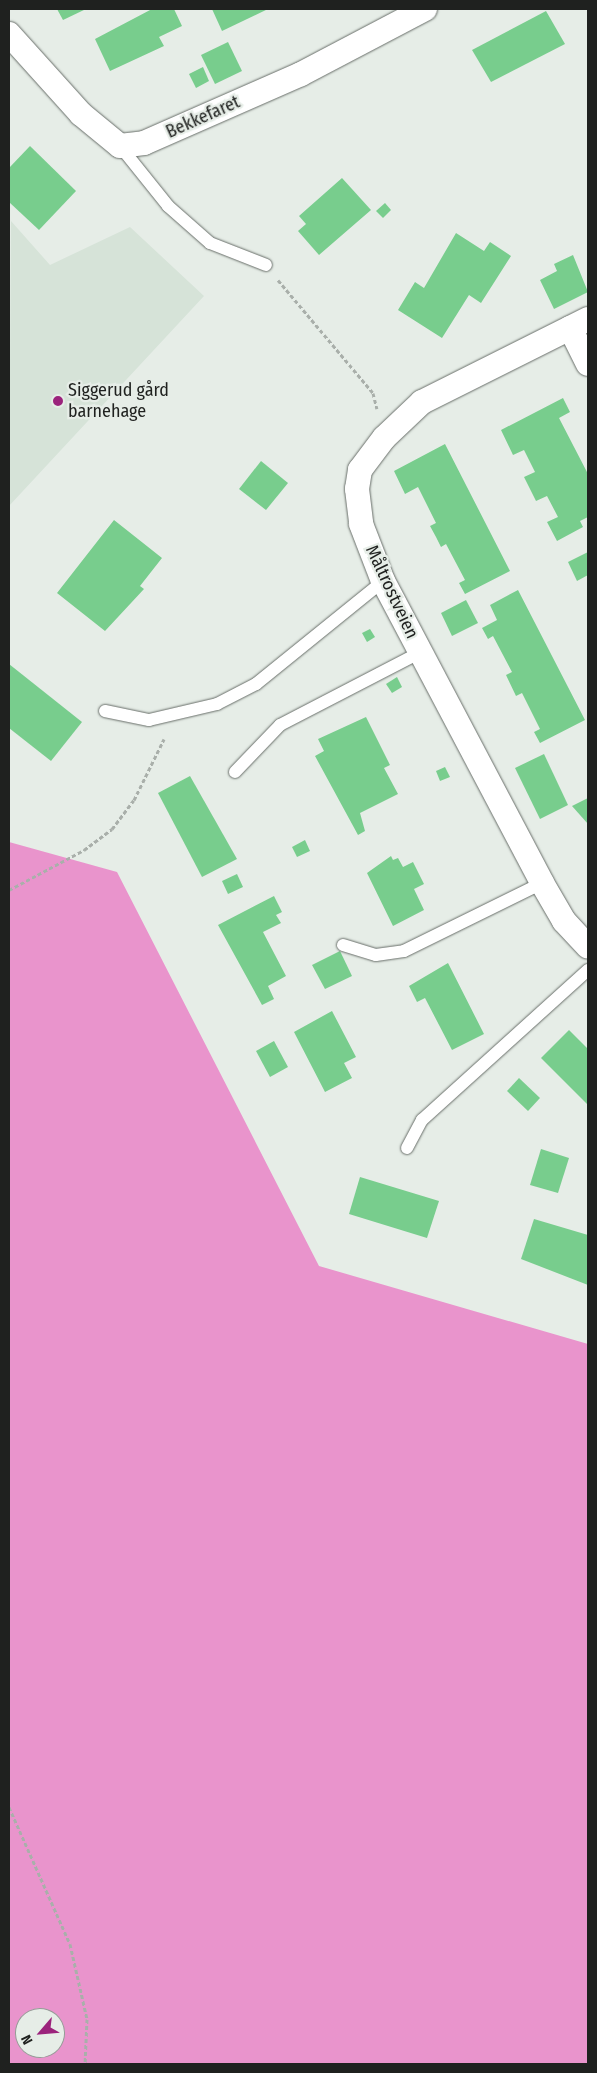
<!DOCTYPE html>
<html>
<head>
<meta charset="utf-8">
<style>
	body { margin:0 }
	#map { position:relative; width:597px; height:2073px; overflow:hidden; background:#e6ede7; font-family:"Fira Sans Condensed",sans-serif }
	div>[style] { position:absolute }
	[style*='--x'] { left:calc(var(--x)*1px); top:calc(var(--y)*1px); width:calc(var(--w)*1px); rotate:calc(var(--a)*1deg) }
	.built>* { inset:0; background:#d6e3d8 }
	.forest>* { inset:0; background:#e994cc }
	.building>* { inset:0; background:#78cd8d }
	.path>* { height:3px; margin-top:-1.5px; transform-origin:0; background:repeating-linear-gradient(90deg,#a9afaa 0 4px,transparent 0 6.5px) }
	.roads { filter:drop-shadow(0 0 1px #686e69) drop-shadow(0 0 1px #686e69) }
	.lane>* { height:12px; margin:-6px; padding:0 6px; transform-origin:6px; border-radius:6px; background:#fff }
	.street>* { height:24px; margin:-12px; padding:0 12px; transform-origin:12px; border-radius:12px; background:#fff }
	.dots>* { width:14px; height:14px; translate:-50% -50%; box-sizing:border-box; border:2px solid #e6ede7; border-radius:50% }
	span { translate:-50% -50%; white-space:nowrap; text-align:center; line-height:1.15; -webkit-text-stroke:4.5px #e6ede7; paint-order:stroke }
	.street-label { font-size:18px; color:#1f211f }
	.poi-label { font-size:18px; color:#1f211f }
	.left { translate:0 -50%; text-align:left }
	.frame { position:absolute; inset:0; border:10px solid #1f211f; pointer-events:none }
	.north { position:absolute; left:15px; top:2008px; width:50px; height:50px; box-sizing:border-box; background:#e6ede7; border:1px solid #969b97; border-radius:50%; rotate:243deg; font-size:14px; font-weight:700; line-height:20px; text-align:center; color:#1f211f }
	.north::after { content:''; display:block; margin:auto; width:18px; height:22px; background:#9b237c; clip-path:polygon(50% 0,100% 100%,50% 72%,0 100%) }
</style>
</head>
<body>
<div id="map">
	<div class="built">
		<div style="clip-path:polygon(11px 221px,50px 265px,130px 227px,204px 296px,9px 506px)"></div>
	</div>
	<div class="forest">
		<div style="clip-path:polygon(evenodd,9px 842px,117px 872px,319px 1266px,588px 1344px,588px 2064px,9px 2064px,9px 842px,25px 2018px,55px 2018px,55px 2048px,25px 2048px,25px 2018px)"></div>
	</div>
	<div class="building">
		<div style="clip-path:polygon(57px 9px,86px 9px,63px 20px)"></div>
		<div style="clip-path:polygon(152px 9px,174px 9px,182px 26px,159px 37px,164px 46px,110px 71px,95px 39px)"></div>
		<div style="clip-path:polygon(212px 9px,268px 9px,222px 31px)"></div>
		<div style="clip-path:polygon(546px 11px,565px 44px,491px 82px,472px 50px)"></div>
		<div style="clip-path:polygon(228px 42px,242px 71px,215px 84px,201px 55px)"></div>
		<div style="clip-path:polygon(203px 67px,209px 81px,196px 88px,189px 74px)"></div>
		<div style="clip-path:polygon(30px 146px,76px 191px,39px 230px,9px 202px,9px 168px)"></div>
		<div style="clip-path:polygon(342px 178px,371px 210px,319px 255px,298px 231px,306px 224px,299px 216px)"></div>
		<div style="clip-path:polygon(385px 203px,391px 210px,383px 218px,376px 211px)"></div>
		<div style="clip-path:polygon(456px 233px,484px 251px,490px 242px,511px 256px,481px 303px,469px 295px,442px 338px,398px 310px,415px 282px,424px 288px)"></div>
		<div style="clip-path:polygon(573px 255px,588px 292px,554px 309px,540px 280px,557px 271px,554px 264px)"></div>
		<div style="clip-path:polygon(563px 398px,570px 412px,559px 418px,588px 474px,588px 517px,580px 521px,583px 527px,557px 541px,547px 522px,558px 517px,547px 496px,536px 501px,524px 477px,535px 472px,524px 450px,513px 455px,501px 430px)"></div>
		<div style="clip-path:polygon(445px 444px,510px 571px,465px 594px,459px 583px,465px 580px,446px 544px,441px 547px,436px 537px,430px 526px,436px 523px,418px 487px,405px 494px,394px 471px)"></div>
		<div style="clip-path:polygon(261px 461px,288px 483px,266px 510px,239px 489px)"></div>
		<div style="clip-path:polygon(114px 520px,162px 558px,140px 586px,144px 589px,105px 631px,57px 593px)"></div>
		<div style="clip-path:polygon(588px 552px,588px 575px,577px 581px,568px 562px)"></div>
		<div style="clip-path:polygon(518px 590px,585px 720px,540px 743px,534px 732px,540px 729px,522px 693px,516px 696px,506px 675px,512px 672px,493px 636px,488px 639px,482px 628px,497px 620px,490px 605px)"></div>
		<div style="clip-path:polygon(466px 600px,478px 623px,452px 636px,441px 613px)"></div>
		<div style="clip-path:polygon(370px 629px,375px 637px,367px 642px,362px 633px)"></div>
		<div style="clip-path:polygon(9px 664px,82px 722px,51px 761px,9px 728px)"></div>
		<div style="clip-path:polygon(397px 677px,402px 687px,392px 693px,386px 684px)"></div>
		<div style="clip-path:polygon(366px 717px,390px 765px,384px 768px,398px 794px,360px 813px,365px 831px,358px 835px,315px 756px,324px 751px,318px 739px)"></div>
		<div style="clip-path:polygon(544px 754px,568px 805px,540px 819px,515px 768px)"></div>
		<div style="clip-path:polygon(445px 767px,450px 777px,440px 781px,436px 771px)"></div>
		<div style="clip-path:polygon(190px 776px,237px 859px,202px 877px,158px 793px)"></div>
		<div style="clip-path:polygon(588px 798px,588px 824px,572px 806px)"></div>
		<div style="clip-path:polygon(305px 840px,310px 851px,297px 857px,292px 847px)"></div>
		<div style="clip-path:polygon(391px 856px,393px 860px,398px 858px,403px 867px,413px 862px,424px 884px,414px 889px,424px 910px,393px 926px,367px 873px)"></div>
		<div style="clip-path:polygon(237px 874px,243px 887px,228px 894px,222px 881px)"></div>
		<div style="clip-path:polygon(274px 896px,282px 912px,276px 915px,281px 923px,263px 932px,286px 976px,268px 986px,274px 999px,262px 1005px,218px 925px)"></div>
		<div style="clip-path:polygon(340px 951px,352px 976px,325px 989px,312px 965px)"></div>
		<div style="clip-path:polygon(448px 963px,484px 1034px,452px 1050px,425px 998px,417px 1002px,409px 986px)"></div>
		<div style="clip-path:polygon(332px 1011px,356px 1057px,344px 1063px,352px 1078px,325px 1092px,294px 1032px)"></div>
		<div style="clip-path:polygon(569px 1030px,588px 1049px,588px 1105px,541px 1058px)"></div>
		<div style="clip-path:polygon(274px 1041px,288px 1067px,270px 1077px,256px 1051px)"></div>
		<div style="clip-path:polygon(519px 1078px,540px 1098px,528px 1111px,507px 1091px)"></div>
		<div style="clip-path:polygon(541px 1149px,569px 1158px,558px 1193px,530px 1185px)"></div>
		<div style="clip-path:polygon(360px 1177px,439px 1201px,427px 1238px,349px 1214px)"></div>
		<div style="clip-path:polygon(534px 1219px,588px 1235px,588px 1285px,521px 1259px)"></div>
	</div>
	<div class="path">
		<div style="--x:278;--y:280;--w:148;--a:49.9"></div>
		<div style="--x:373;--y:393;--w:16;--a:76"></div>
		<div style="--x:9;--y:890;--w:85;--a:-28.1"></div>
		<div style="--x:84;--y:850;--w:35;--a:-37"></div>
		<div style="--x:112;--y:829;--w:36;--a:-53"></div>
		<div style="--x:134;--y:800;--w:68;--a:-63.8"></div>
		<div style="--x:9;--y:1807;--w:150;--a:66"></div>
		<div style="--x:70;--y:1944;--w:77;--a:77.2"></div>
		<div style="--x:87;--y:2019;--w:45;--a:92.5"></div>
	</div>
	<div class="roads">
		<div class="lane">
			<div style="--x:120;--y:146;--w:77;--a:51.3"></div>
			<div style="--x:168;--y:206;--w:56;--a:41.4"></div>
			<div style="--x:210;--y:243;--w:60;--a:21.4"></div>
			<div style="--x:105;--y:711;--w:45;--a:11.6"></div>
			<div style="--x:149;--y:720;--w:70;--a:-13.2"></div>
			<div style="--x:217;--y:704;--w:44;--a:-27.1"></div>
			<div style="--x:256;--y:684;--w:164;--a:-39"></div>
			<div style="--x:235;--y:772;--w:65;--a:-46.2"></div>
			<div style="--x:280;--y:725;--w:159;--a:-27.4"></div>
			<div style="--x:343;--y:945;--w:34;--a:17"></div>
			<div style="--x:376;--y:955;--w:28;--a:-8"></div>
			<div style="--x:404;--y:951;--w:154;--a:-26.2"></div>
			<div style="--x:407;--y:1148;--w:32;--a:-62"></div>
			<div style="--x:422;--y:1120;--w:224;--a:-42.1"></div>
		</div>
		<div class="street">
			<div style="--x:9;--y:34;--w:108;--a:48"></div>
			<div style="--x:81;--y:114;--w:50;--a:39.4"></div>
			<div style="--x:120;--y:146;--w:24;--a:-7"></div>
			<div style="--x:144;--y:143;--w:171;--a:-23.7"></div>
			<div style="--x:301;--y:74;--w:140;--a:-27.7"></div>
			<div style="--x:588;--y:319;--w:186;--a:153.4"></div>
			<div style="--x:422;--y:402;--w:52;--a:136.5"></div>
			<div style="--x:384;--y:438;--w:40;--a:127"></div>
			<div style="--x:360;--y:470;--w:19;--a:99"></div>
			<div style="--x:357;--y:489;--w:35;--a:83"></div>
			<div style="--x:361;--y:524;--w:61;--a:68.9"></div>
			<div style="--x:383;--y:581;--w:341;--a:62.2"></div>
			<div style="--x:542;--y:883;--w:44;--a:59.9"></div>
			<div style="--x:564;--y:921;--w:35;--a:47"></div>
			<div style="--x:570;--y:328;--w:40;--a:63.4"></div>
		</div>
	</div>
	<div class="dots">
		<div style="left:58px;top:401px;background:#9b237c"></div>
	</div>
	<div class="street-label">
		<span style="left:203px;top:117px;rotate:-24deg">Bekkefaret</span>
		<span style="left:392px;top:592px;rotate:65deg">Måltrostveien</span>
	</div>
	<div class="poi-label">
		<span class="left" style="left:68px;top:401px">Siggerud gård<br>barnehage</span>
	</div>
	<div class="frame"></div>
	<div class="north">N</div>
</div>
</body>
</html>
